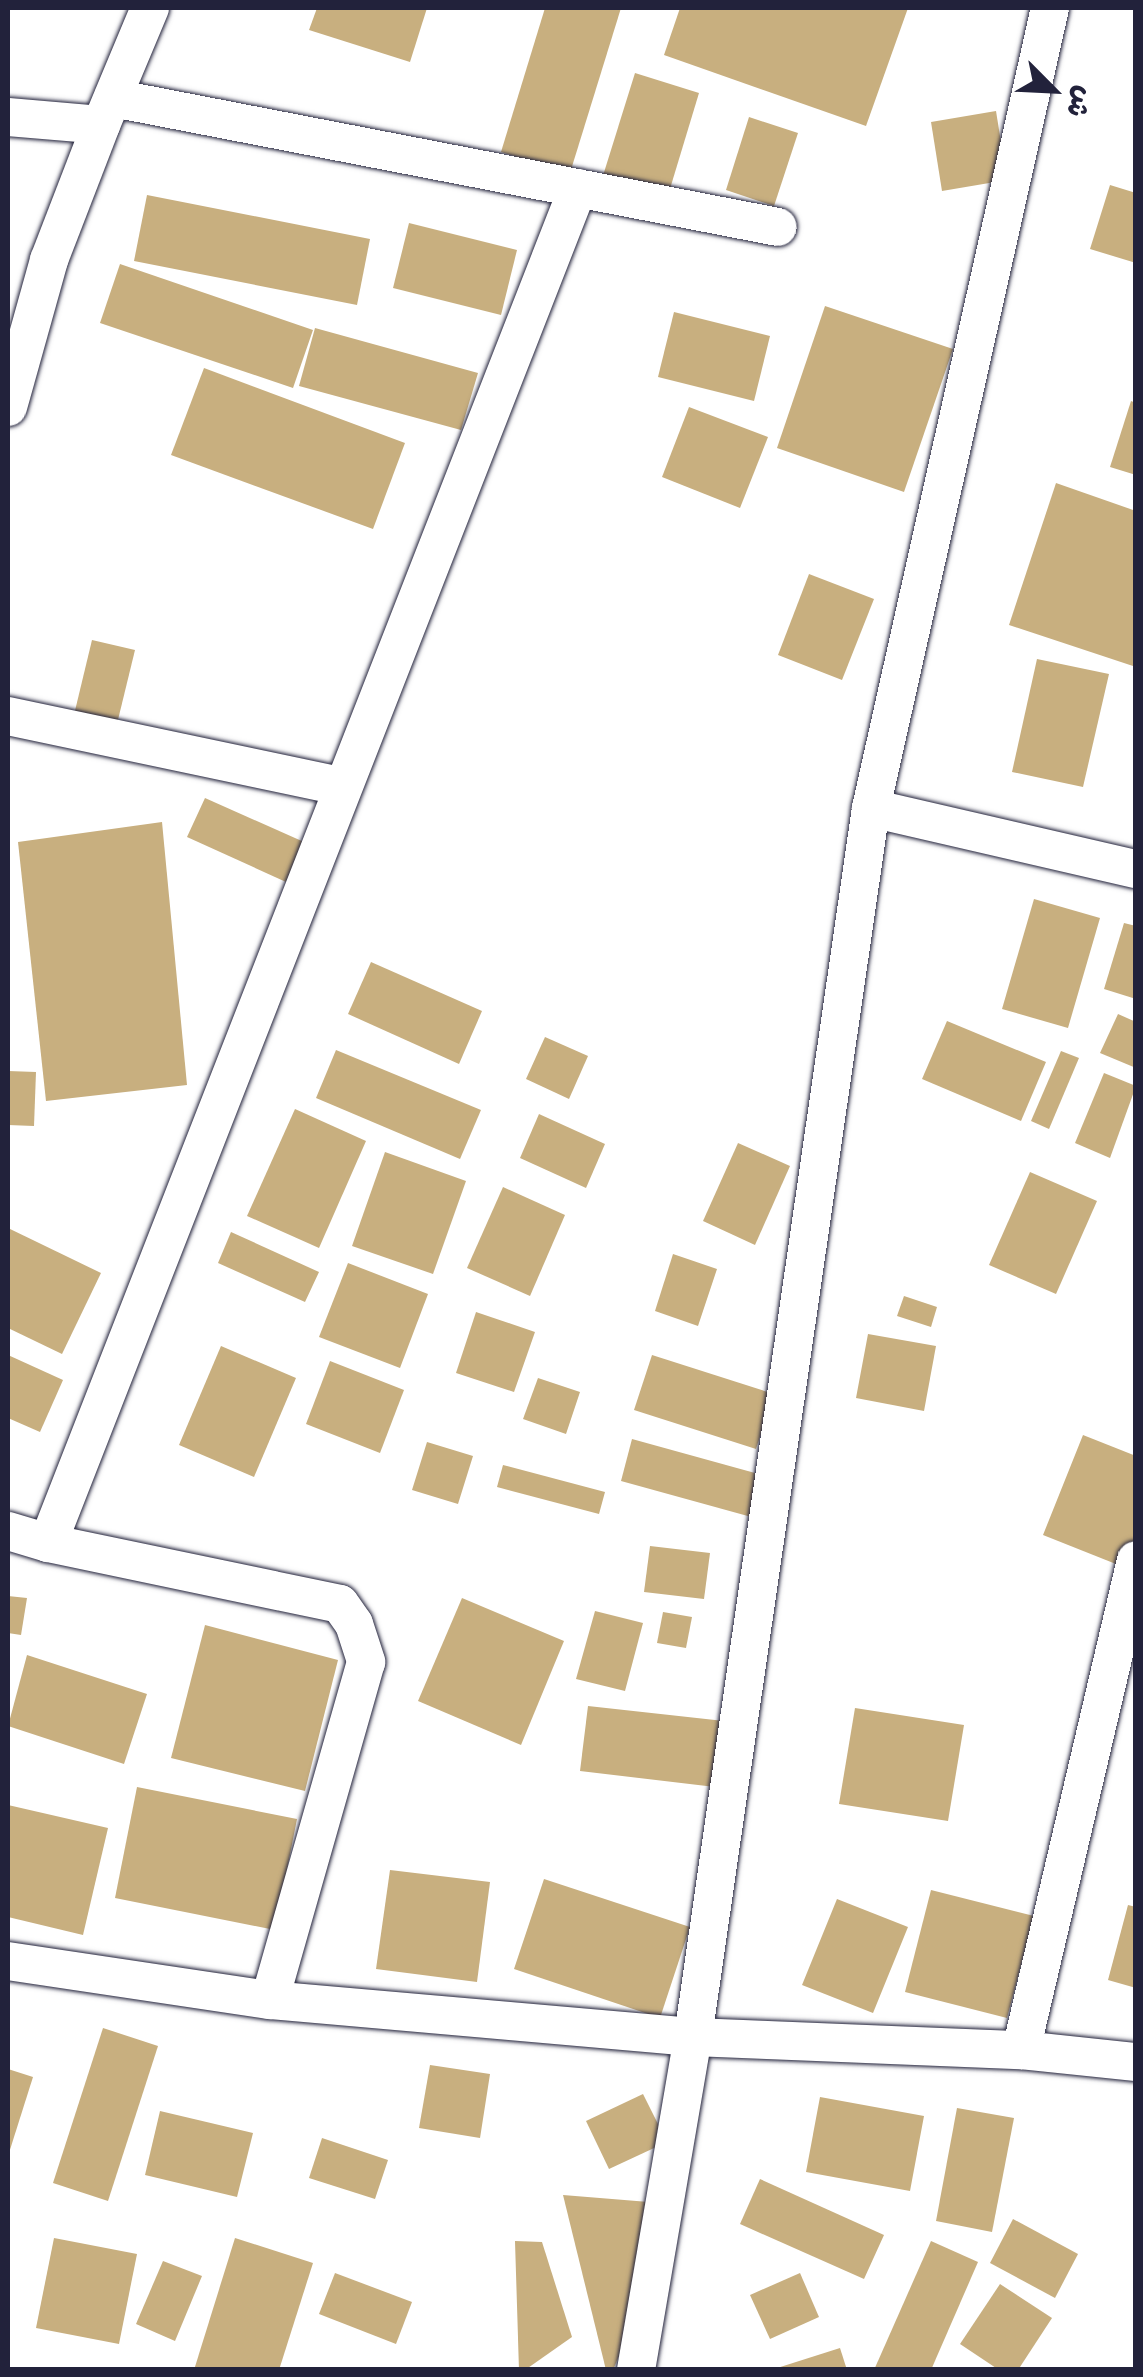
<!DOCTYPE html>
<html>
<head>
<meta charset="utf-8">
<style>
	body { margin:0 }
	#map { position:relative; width:1143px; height:2377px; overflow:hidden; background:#fff; font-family:Sriracha,"Playpen Sans Arabic",sans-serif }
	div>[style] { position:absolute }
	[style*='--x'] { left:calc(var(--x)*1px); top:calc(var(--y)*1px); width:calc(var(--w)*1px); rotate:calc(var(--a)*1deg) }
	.building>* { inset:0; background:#c8af7f }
	.roads { filter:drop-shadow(0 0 2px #22223b) drop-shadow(0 0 2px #22223b) }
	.street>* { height:38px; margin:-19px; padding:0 19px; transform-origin:19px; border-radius:19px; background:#fff }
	span { translate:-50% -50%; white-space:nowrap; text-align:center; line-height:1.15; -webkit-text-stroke:10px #fff; paint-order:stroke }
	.frame { position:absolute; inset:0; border:10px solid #22223b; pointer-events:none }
	.north { position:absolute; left:1003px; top:40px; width:100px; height:100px; -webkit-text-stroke:8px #fff; paint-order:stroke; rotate:114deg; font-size:28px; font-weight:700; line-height:40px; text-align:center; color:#22223b }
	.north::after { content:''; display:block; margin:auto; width:35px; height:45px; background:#22223b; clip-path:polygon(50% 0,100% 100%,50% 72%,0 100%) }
</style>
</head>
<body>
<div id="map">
	<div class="building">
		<div style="clip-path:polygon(317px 8px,427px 8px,410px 62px,309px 30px)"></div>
		<div style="clip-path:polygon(545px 8px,621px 8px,570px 173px,501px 152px)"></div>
		<div style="clip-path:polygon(680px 8px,908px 8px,866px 126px,664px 55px)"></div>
		<div style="clip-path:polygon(635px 73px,699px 93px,666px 202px,601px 182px)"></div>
		<div style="clip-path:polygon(996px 111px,1007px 180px,942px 191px,931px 122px)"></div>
		<div style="clip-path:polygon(749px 117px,798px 133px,774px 206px,726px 190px)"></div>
		<div style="clip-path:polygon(1110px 185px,1136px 193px,1136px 263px,1090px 249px)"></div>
		<div style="clip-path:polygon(147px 195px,370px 239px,357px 305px,134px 261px)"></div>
		<div style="clip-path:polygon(409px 223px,517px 250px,501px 315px,393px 288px)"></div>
		<div style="clip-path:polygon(120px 264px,313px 330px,293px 388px,100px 323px)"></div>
		<div style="clip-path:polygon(825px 306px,953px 349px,904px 492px,777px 448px)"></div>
		<div style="clip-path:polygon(674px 312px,770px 336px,754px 401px,658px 377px)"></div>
		<div style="clip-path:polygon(315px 328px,478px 373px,461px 430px,299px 386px)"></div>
		<div style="clip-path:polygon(204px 368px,405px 443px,373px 529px,171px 455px)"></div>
		<div style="clip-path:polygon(1131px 401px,1136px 403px,1136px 475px,1110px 467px)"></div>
		<div style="clip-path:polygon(689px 407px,768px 437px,740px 508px,662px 477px)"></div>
		<div style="clip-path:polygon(1056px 483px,1136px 511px,1136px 667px,1009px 625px)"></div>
		<div style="clip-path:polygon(809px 574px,874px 599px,842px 680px,778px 655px)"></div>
		<div style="clip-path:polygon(92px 640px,135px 650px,116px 728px,73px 719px)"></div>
		<div style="clip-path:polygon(1037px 659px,1109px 674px,1083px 787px,1012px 772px)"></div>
		<div style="clip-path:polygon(205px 798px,304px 842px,286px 882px,187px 837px)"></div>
		<div style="clip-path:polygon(162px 822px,187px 1085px,46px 1101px,18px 842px)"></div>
		<div style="clip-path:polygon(1034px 899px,1100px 918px,1068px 1028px,1002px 1009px)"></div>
		<div style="clip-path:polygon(1124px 923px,1136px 926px,1136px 999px,1104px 989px)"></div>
		<div style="clip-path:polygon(371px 962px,482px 1011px,459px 1064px,348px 1014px)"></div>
		<div style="clip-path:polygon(1118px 1014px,1136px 1022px,1136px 1068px,1100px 1053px)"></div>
		<div style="clip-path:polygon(947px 1021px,1046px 1062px,1021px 1121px,922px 1079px)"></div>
		<div style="clip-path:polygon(545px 1037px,588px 1056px,569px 1099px,526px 1079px)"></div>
		<div style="clip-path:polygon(336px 1050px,481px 1110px,460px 1159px,316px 1098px)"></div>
		<div style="clip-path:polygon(1061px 1051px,1079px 1058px,1049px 1129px,1031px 1121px)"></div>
		<div style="clip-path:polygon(8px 1071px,36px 1072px,34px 1126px,8px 1125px)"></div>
		<div style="clip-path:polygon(1104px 1073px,1136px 1086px,1110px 1158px,1075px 1143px)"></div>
		<div style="clip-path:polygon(295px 1109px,366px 1141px,319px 1248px,247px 1216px)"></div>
		<div style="clip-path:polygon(539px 1114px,605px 1144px,586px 1188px,520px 1158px)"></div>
		<div style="clip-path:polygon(738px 1143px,790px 1166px,755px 1245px,703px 1221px)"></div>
		<div style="clip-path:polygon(385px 1152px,466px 1181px,433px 1274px,352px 1246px)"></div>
		<div style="clip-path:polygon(1030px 1172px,1097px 1201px,1056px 1294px,989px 1265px)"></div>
		<div style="clip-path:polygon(503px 1187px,565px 1215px,530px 1296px,467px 1268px)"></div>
		<div style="clip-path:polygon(8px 1228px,101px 1273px,62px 1354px,8px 1328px)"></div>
		<div style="clip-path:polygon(231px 1232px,319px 1272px,305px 1302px,218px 1263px)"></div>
		<div style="clip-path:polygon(673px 1254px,717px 1269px,698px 1326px,655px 1311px)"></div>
		<div style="clip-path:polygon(348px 1263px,428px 1294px,400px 1368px,319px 1337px)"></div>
		<div style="clip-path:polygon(904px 1296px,937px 1307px,931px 1327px,897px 1316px)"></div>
		<div style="clip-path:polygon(476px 1312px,535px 1332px,514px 1392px,456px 1373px)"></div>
		<div style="clip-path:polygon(868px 1334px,936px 1346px,924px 1411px,856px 1398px)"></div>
		<div style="clip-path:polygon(221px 1346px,296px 1378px,254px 1477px,179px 1445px)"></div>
		<div style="clip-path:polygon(8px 1355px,63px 1380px,40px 1432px,8px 1418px)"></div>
		<div style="clip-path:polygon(652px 1355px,774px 1394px,756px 1449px,634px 1410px)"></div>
		<div style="clip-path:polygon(330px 1361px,404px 1390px,380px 1453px,306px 1424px)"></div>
		<div style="clip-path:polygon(538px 1378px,580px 1392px,566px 1434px,523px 1419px)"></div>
		<div style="clip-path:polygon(1083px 1435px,1136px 1456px,1136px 1572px,1043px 1535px)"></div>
		<div style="clip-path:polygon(632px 1439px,766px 1476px,755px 1518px,621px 1481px)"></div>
		<div style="clip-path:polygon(427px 1442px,473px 1456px,458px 1504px,412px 1490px)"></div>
		<div style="clip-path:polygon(503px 1465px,605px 1492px,599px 1514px,497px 1487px)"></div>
		<div style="clip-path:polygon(650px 1546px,710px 1553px,704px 1599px,644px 1592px)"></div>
		<div style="clip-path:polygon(8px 1596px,27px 1598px,21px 1635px,8px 1633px)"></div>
		<div style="clip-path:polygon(462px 1598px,564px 1641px,521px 1745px,418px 1701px)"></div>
		<div style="clip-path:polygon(595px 1611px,643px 1623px,625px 1691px,576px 1679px)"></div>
		<div style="clip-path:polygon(663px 1612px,692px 1617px,686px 1648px,657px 1643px)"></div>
		<div style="clip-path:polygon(205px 1625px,338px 1660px,305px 1791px,171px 1758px)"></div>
		<div style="clip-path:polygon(27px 1655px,147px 1694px,124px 1764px,8px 1726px)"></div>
		<div style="clip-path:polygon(588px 1706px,724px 1721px,715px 1787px,580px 1771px)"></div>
		<div style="clip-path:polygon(855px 1708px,964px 1725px,948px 1821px,839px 1804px)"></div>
		<div style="clip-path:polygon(137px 1787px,297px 1819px,275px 1930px,115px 1898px)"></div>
		<div style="clip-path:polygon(8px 1805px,108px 1828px,83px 1935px,8px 1917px)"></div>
		<div style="clip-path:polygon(390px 1870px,490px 1882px,477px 1982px,376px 1969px)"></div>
		<div style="clip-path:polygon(544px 1879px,690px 1927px,660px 2018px,514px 1969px)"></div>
		<div style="clip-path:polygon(931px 1890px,1034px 1916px,1007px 2018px,905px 1992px)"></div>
		<div style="clip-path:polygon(837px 1899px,908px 1927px,873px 2013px,802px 1985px)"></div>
		<div style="clip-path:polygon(1128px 1905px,1136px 1907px,1136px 1988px,1108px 1980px)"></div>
		<div style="clip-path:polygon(103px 2028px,158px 2046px,108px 2201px,53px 2183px)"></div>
		<div style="clip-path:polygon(430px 2065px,490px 2074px,480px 2138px,419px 2128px)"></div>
		<div style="clip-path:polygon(8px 2069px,33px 2077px,8px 2156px)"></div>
		<div style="clip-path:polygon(643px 2094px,667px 2142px,609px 2169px,586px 2121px)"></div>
		<div style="clip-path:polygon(820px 2097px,924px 2116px,910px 2191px,806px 2172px)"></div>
		<div style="clip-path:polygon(957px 2108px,1014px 2118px,992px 2232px,936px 2221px)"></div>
		<div style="clip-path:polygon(160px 2111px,253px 2133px,237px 2197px,145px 2175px)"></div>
		<div style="clip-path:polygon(322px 2138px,388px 2160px,375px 2199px,309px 2178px)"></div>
		<div style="clip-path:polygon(760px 2179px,884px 2235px,864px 2279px,740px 2224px)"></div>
		<div style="clip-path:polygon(563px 2195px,661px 2203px,645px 2295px,613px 2370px,606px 2370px)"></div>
		<div style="clip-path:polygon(1013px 2219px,1078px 2254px,1055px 2298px,990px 2263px)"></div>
		<div style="clip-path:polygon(54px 2238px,137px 2254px,119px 2344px,36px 2328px)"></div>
		<div style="clip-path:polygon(235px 2238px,313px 2263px,279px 2370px,194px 2370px)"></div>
		<div style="clip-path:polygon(515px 2241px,542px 2242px,572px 2337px,525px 2370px,519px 2370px)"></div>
		<div style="clip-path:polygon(931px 2241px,978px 2262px,931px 2370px,874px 2370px)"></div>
		<div style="clip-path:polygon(163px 2261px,202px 2276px,175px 2341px,136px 2324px)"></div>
		<div style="clip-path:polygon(335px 2273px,412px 2302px,396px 2344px,319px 2314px)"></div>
		<div style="clip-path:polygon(800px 2273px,819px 2317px,770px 2339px,750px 2295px)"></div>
		<div style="clip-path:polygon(1000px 2284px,1052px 2318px,1018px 2370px,999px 2370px,960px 2344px)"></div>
		<div style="clip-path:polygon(840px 2348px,847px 2370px,775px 2370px,774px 2369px)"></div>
	</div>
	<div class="roads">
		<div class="street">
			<div style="--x:113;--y:98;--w:677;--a:10.98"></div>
			<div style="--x:8;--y:117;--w:93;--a:4.9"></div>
			<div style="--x:101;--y:125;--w:127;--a:-67.3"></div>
			<div style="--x:8;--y:407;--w:153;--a:-74.4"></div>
			<div style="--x:49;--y:260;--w:145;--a:-68.9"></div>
			<div style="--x:8;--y:716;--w:339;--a:11.9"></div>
			<div style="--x:871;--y:808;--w:272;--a:13"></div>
			<div style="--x:8;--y:1531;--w:42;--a:16.7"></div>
			<div style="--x:48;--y:1543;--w:1455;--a:-68.64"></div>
			<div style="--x:48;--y:1543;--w:298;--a:11.8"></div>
			<div style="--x:340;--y:1604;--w:24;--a:55"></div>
			<div style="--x:354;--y:1624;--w:40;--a:72"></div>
			<div style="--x:366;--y:1662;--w:351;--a:105.9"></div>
			<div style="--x:8;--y:1961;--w:265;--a:8.5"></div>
			<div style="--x:270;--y:2000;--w:425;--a:5"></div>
			<div style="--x:693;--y:2037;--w:328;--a:2.3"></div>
			<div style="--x:1021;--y:2050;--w:116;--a:6"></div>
			<div style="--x:1021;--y:2050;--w:503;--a:-76.79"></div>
			<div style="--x:636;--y:2370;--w:338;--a:-80.3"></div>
			<div style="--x:693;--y:2037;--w:1242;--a:-81.76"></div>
			<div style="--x:871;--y:808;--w:820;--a:-77.39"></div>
		</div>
	</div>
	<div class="frame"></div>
	<div class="north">ش</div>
</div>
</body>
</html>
